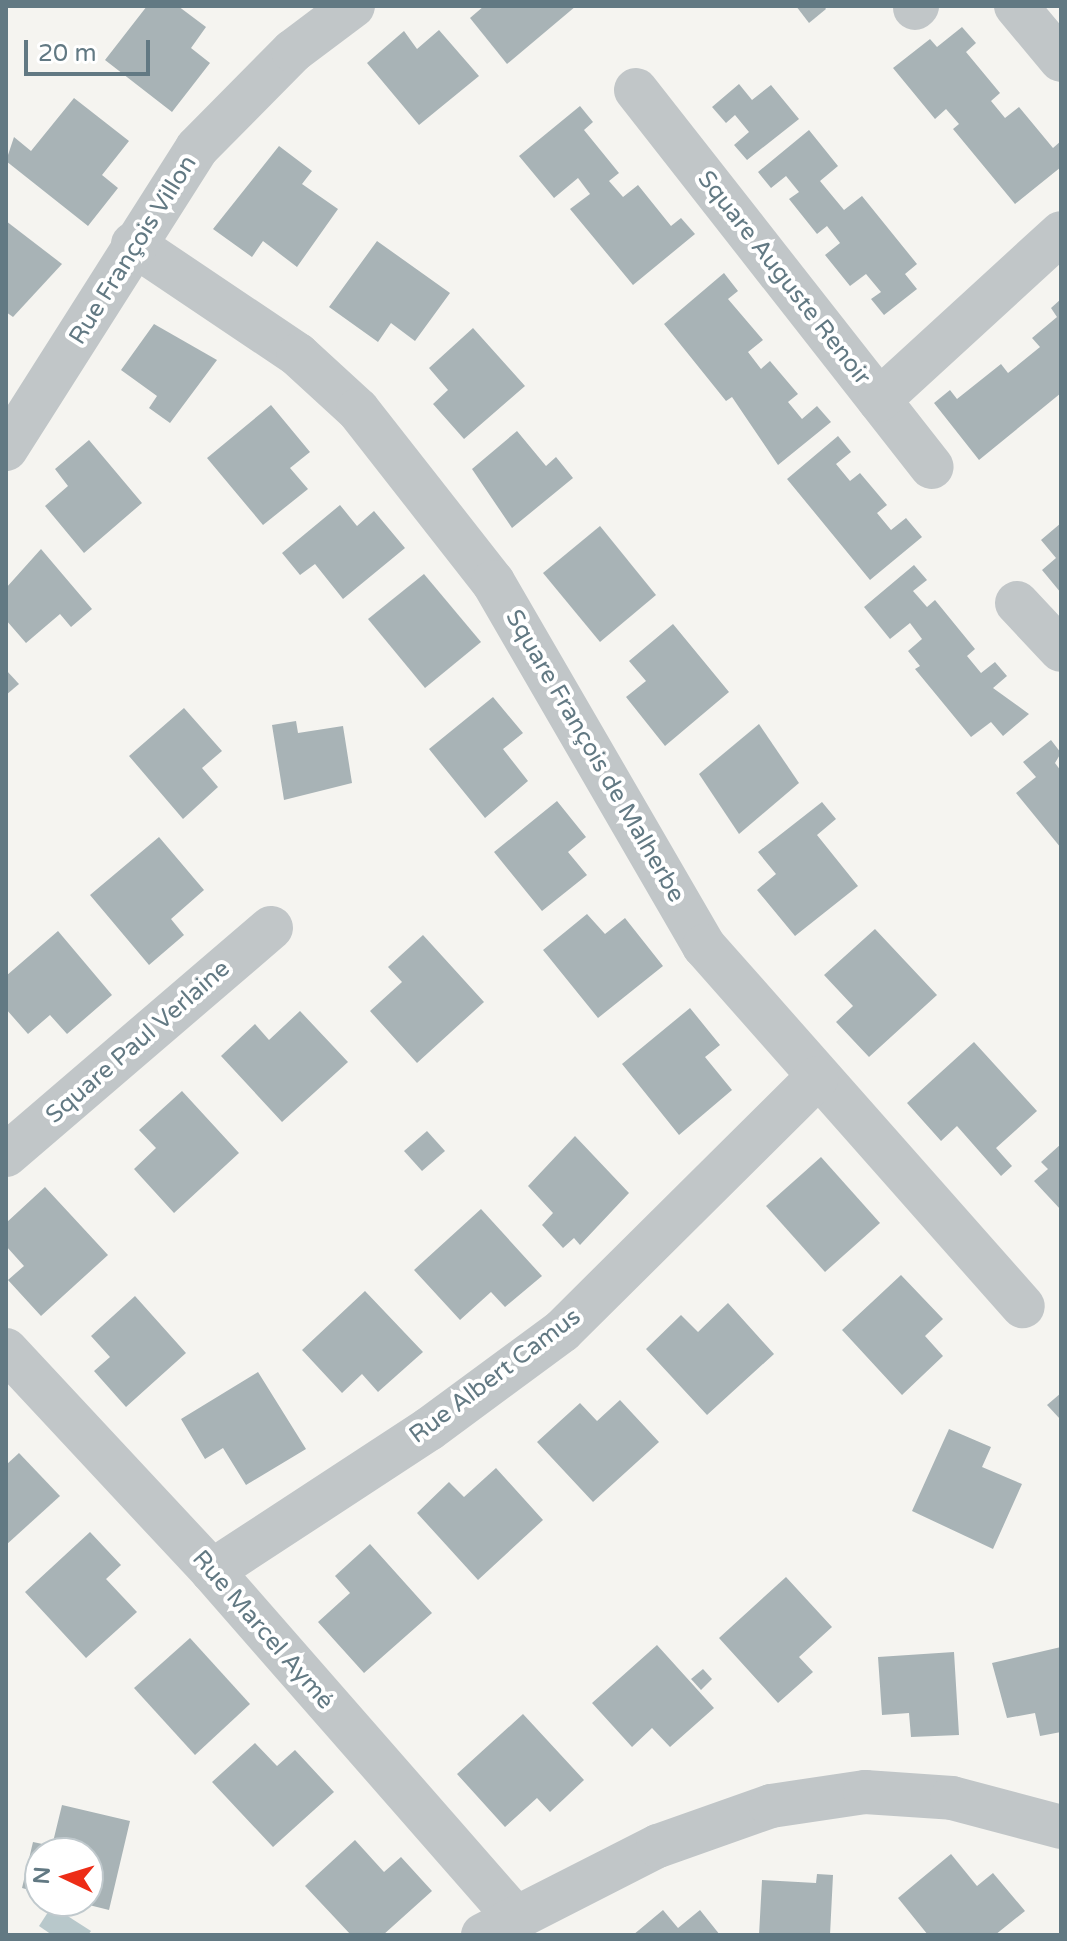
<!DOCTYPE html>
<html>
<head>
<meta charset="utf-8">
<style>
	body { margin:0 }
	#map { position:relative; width:1067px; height:1941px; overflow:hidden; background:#f5f4f0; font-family:"Varela Round",sans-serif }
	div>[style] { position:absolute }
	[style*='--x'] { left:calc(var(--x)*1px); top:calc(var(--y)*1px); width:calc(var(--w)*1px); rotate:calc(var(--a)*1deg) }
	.water>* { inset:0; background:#b8c8cb }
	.building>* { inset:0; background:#a8b3b6 }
	.minor>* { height:44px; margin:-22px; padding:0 22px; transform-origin:22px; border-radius:22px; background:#c1c6c8 }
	span { translate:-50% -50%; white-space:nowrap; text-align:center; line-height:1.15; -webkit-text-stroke:8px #fff; paint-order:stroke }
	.street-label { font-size:24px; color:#627983 }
	.frame { position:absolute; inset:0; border:8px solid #627983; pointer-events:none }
	.north { position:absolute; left:24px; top:1837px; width:80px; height:80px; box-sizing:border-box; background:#fff; border:2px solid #c0c9cd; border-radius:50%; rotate:274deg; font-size:22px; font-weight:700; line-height:32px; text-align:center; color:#627983 }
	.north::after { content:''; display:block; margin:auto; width:28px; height:36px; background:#ed2d17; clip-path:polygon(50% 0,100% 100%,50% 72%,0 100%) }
	.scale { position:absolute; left:24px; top:40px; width:126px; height:36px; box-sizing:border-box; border:4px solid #627983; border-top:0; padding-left:10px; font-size:24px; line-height:28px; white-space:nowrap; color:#627983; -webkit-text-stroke:6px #fff; paint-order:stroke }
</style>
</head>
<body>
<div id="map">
	<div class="water">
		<div style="clip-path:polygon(52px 1906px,91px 1931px,88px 1935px,52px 1935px,39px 1926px)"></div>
	</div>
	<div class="building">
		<div style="clip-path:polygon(147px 6px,178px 6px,206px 27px,191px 48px,210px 63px,172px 112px,105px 60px)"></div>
		<div style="clip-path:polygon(484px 6px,576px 6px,507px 64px,470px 18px)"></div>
		<div style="clip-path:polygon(796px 6px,824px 6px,826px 9px,809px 23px)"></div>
		<div style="clip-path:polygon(962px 27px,976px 43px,966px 52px,1000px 93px,991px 101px,1005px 118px,1019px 107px,1053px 148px,1061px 141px,1061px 167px,1015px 204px,953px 129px,959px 124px,946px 109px,935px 119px,893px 68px,930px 39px,937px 47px)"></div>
		<div style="clip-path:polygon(439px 30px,479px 76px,419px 125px,367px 63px,404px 31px,417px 49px)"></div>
		<div style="clip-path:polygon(739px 84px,752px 100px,771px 85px,799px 119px,747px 160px,734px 145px,749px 132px,735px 115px,726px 123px,712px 107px)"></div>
		<div style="clip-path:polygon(74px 98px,129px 141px,102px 175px,118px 188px,88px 226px,6px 161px,14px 137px,31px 151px)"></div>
		<div style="clip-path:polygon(580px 106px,593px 122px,584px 130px,619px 173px,609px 181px,623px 197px,638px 185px,671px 226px,681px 218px,695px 234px,633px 285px,570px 209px,590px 194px,578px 178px,554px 198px,519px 156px)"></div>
		<div style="clip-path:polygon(809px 130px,838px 166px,820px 181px,844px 210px,862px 196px,917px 264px,905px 274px,917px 289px,884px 315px,871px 299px,881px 292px,866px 274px,850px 286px,825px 255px,840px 243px,827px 226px,817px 234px,789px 199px,799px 192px,786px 176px,771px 188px,758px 172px)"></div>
		<div style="clip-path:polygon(279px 146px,312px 171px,302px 184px,338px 209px,297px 267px,263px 241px,252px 257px,213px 229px)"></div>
		<div style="clip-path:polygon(6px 221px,62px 264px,13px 317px,6px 312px)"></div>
		<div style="clip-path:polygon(377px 241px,450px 293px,415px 341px,391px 323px,378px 342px,329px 307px)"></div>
		<div style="clip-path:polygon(724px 273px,738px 291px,728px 299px,763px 340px,748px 352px,761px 369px,770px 361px,798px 394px,788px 402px,802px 419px,817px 406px,831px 422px,778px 465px,732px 397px,726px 401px,664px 324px)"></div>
		<div style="clip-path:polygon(1061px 299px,1061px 393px,979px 460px,934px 403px,950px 390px,957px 399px,1001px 364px,1008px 373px,1040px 347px,1032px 338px,1057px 317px,1051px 308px)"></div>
		<div style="clip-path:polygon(154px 324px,217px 360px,170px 423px,149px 408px,157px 396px,121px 370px)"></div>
		<div style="clip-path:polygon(473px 328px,525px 386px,464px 439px,433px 404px,448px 390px,429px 368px)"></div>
		<div style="clip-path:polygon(271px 405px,310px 452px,290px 468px,308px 489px,263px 525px,207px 458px)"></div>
		<div style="clip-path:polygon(517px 431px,546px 466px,556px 457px,573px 478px,512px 528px,472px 469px)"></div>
		<div style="clip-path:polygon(838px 436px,851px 452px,836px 464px,850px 481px,860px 473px,887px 505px,877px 513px,891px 530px,906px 518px,922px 537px,870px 580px,787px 479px)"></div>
		<div style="clip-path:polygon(89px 440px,142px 503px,84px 553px,45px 506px,68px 486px,55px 469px)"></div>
		<div style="clip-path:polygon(340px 505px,357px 526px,374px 511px,405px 548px,343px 599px,315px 564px,300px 575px,282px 553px)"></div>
		<div style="clip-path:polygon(1061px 523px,1061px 593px,1042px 570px,1056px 558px,1041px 540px)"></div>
		<div style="clip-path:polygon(600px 526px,656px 595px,600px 642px,543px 573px)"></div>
		<div style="clip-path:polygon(41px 549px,92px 609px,71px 627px,60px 614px,26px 643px,6px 620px,6px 588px)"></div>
		<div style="clip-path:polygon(914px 565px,927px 580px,913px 591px,927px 607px,935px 600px,975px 649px,967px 656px,981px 673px,995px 662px,1007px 676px,993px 688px,1029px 714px,1003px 736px,991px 722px,971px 737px,915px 669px,920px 666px,908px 651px,922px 639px,910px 623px,890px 639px,864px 607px)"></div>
		<div style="clip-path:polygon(424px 574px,481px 642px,425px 688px,368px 619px)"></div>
		<div style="clip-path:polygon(673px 624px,729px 692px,665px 746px,626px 697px,646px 681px,629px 661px)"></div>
		<div style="clip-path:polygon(6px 670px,19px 684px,6px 695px)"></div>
		<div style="clip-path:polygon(493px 697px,523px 733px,503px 749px,528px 781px,485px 818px,429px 749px)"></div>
		<div style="clip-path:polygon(184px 708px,222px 751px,202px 768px,218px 787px,183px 819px,129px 756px)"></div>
		<div style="clip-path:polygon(296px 721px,298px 733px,343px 726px,352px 783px,284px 800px,272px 725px)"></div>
		<div style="clip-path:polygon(759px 724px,799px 783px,739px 834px,699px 774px)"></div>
		<div style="clip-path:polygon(1051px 740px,1061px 753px,1055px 763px,1061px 771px,1061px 848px,1016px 793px,1036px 777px,1023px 762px)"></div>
		<div style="clip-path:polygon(557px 801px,586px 837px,568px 852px,587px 875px,542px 911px,494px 852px)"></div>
		<div style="clip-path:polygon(822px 802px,836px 819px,817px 835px,858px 886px,795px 936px,757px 890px,776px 874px,758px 852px)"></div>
		<div style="clip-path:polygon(159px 837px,204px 890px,171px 919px,184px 935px,149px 965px,90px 895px)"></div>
		<div style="clip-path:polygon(587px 914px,605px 934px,625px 918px,663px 966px,598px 1018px,543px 950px)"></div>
		<div style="clip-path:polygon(875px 929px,937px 995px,869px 1057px,836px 1022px,853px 1006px,824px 975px)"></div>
		<div style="clip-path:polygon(58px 931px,112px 995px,67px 1034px,50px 1015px,28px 1034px,6px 1009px,6px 976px)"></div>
		<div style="clip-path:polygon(423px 935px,484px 1002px,417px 1063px,370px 1011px,402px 982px,388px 967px)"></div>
		<div style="clip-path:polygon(690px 1008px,720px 1045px,705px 1057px,732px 1090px,679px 1135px,622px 1064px)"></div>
		<div style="clip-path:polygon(300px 1011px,348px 1062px,282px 1122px,221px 1056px,255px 1024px,269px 1040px)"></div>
		<div style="clip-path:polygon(974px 1042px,1037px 1111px,996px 1148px,1012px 1166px,1001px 1176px,957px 1126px,941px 1141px,907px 1103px)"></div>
		<div style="clip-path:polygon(182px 1091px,239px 1153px,174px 1213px,134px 1169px,156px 1148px,139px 1130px)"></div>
		<div style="clip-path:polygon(427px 1131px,445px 1151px,422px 1171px,404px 1151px)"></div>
		<div style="clip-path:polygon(575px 1136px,629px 1193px,580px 1245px,574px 1238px,563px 1248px,542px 1225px,553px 1213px,528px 1186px)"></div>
		<div style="clip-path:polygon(1061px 1144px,1061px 1210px,1034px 1181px,1048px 1169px,1041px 1162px)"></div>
		<div style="clip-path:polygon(821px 1157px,880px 1223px,825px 1272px,766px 1206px)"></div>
		<div style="clip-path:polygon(45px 1187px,108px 1255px,41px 1316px,8px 1280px,24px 1266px,6px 1246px,6px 1223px)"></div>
		<div style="clip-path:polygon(481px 1209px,542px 1276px,505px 1307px,491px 1292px,460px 1320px,414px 1270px)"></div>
		<div style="clip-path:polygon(901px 1275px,943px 1319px,925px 1336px,943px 1356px,902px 1395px,842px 1330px)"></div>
		<div style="clip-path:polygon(365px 1291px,423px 1352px,378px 1392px,362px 1374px,342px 1393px,302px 1350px)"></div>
		<div style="clip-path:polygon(135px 1296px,186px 1353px,126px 1407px,94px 1371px,110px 1357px,91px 1336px)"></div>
		<div style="clip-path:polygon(728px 1303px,774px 1354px,707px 1415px,646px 1349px,681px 1315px,698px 1332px)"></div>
		<div style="clip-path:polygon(258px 1372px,306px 1449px,246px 1485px,223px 1448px,205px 1459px,181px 1419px)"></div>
		<div style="clip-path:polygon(1061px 1393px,1061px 1420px,1047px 1405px)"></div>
		<div style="clip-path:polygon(620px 1400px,659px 1442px,593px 1502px,537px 1442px,580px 1403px,597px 1421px)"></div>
		<div style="clip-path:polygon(949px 1429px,991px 1447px,982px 1467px,1022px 1484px,993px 1549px,912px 1511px)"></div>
		<div style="clip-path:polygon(19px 1453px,60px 1496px,6px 1545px,6px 1465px)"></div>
		<div style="clip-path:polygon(496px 1468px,543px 1520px,478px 1580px,417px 1513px,449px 1482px,464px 1497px)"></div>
		<div style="clip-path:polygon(90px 1532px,121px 1565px,106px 1579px,137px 1612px,86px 1658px,25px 1592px)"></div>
		<div style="clip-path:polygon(370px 1544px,432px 1613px,364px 1673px,318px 1622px,350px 1593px,335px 1576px)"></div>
		<div style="clip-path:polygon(786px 1577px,832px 1627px,799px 1657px,813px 1672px,778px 1703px,719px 1638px)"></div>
		<div style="clip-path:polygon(190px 1638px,250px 1704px,195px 1755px,134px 1688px)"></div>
		<div style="clip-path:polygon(657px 1645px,714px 1708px,670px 1747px,652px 1728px,632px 1747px,592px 1703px)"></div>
		<div style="clip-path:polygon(1061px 1647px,1061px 1732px,1040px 1736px,1035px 1713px,1007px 1718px,992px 1663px)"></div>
		<div style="clip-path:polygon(954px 1652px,959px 1735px,911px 1737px,909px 1713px,882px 1715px,878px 1657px)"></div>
		<div style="clip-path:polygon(703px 1669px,712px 1679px,701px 1690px,691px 1679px)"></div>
		<div style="clip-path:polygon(523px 1714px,584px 1780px,550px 1812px,537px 1798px,505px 1827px,457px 1774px)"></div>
		<div style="clip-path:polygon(255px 1743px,277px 1766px,295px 1750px,334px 1792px,273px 1847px,212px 1782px)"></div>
		<div style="clip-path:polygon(62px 1805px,130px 1821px,109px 1910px,77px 1902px,88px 1901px,88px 1853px,40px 1853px,40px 1893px,22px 1888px,33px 1842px,52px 1846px)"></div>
		<div style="clip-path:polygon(355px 1840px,384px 1872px,401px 1857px,432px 1891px,383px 1935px,351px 1935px,305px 1886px)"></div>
		<div style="clip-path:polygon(951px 1854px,977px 1886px,993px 1873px,1025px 1911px,995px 1935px,928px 1935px,898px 1898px)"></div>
		<div style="clip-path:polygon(817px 1874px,833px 1875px,830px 1935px,759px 1935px,762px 1880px,816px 1883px)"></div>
		<div style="clip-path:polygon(663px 1910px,678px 1928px,700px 1910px,720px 1935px,633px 1935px)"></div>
	</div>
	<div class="minor">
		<div style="--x:1016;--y:6;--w:70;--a:50.2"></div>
		<div style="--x:915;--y:8;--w:3;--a:-45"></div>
		<div style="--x:636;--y:90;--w:479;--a:51.9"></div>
		<div style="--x:133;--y:244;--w:199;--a:33.9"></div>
		<div style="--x:298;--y:355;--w:81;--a:42.5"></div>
		<div style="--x:358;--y:410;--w:219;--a:51.9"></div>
		<div style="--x:493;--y:582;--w:421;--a:59.9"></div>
		<div style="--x:704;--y:946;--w:481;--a:48.5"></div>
		<div style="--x:879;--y:400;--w:247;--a:-42.5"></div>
		<div style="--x:6;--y:449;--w:356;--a:-57.6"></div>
		<div style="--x:197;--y:148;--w:136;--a:-45.3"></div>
		<div style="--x:293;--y:51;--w:75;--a:-36.9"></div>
		<div style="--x:1017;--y:603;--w:64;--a:46.9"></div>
		<div style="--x:6;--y:1155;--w:349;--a:-40.6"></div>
		<div style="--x:6;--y:1350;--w:302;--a:47"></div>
		<div style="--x:212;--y:1571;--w:457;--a:48.8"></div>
		<div style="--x:212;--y:1571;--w:259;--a:-33.2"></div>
		<div style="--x:429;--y:1429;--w:165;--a:-36.4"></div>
		<div style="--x:562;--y:1331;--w:359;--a:-44.8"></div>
		<div style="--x:483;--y:1935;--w:196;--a:-27"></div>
		<div style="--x:658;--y:1846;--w:120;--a:-19.5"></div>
		<div style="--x:771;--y:1806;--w:95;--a:-8.5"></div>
		<div style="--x:865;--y:1792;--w:87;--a:3.9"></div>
		<div style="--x:952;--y:1798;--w:113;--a:14.9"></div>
	</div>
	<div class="street-label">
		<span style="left:133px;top:250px;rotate:-58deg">Rue François Villon</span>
		<span style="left:784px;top:278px;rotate:52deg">Square Auguste Renoir</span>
		<span style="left:595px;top:756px;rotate:60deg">Square François de Malherbe</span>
		<span style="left:138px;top:1042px;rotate:-41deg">Square Paul Verlaine</span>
		<span style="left:495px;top:1376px;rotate:-37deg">Rue Albert Camus</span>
		<span style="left:263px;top:1630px;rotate:49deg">Rue Marcel Aymé</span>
	</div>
	<div class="frame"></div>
	<div class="north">N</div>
	<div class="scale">20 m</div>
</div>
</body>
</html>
